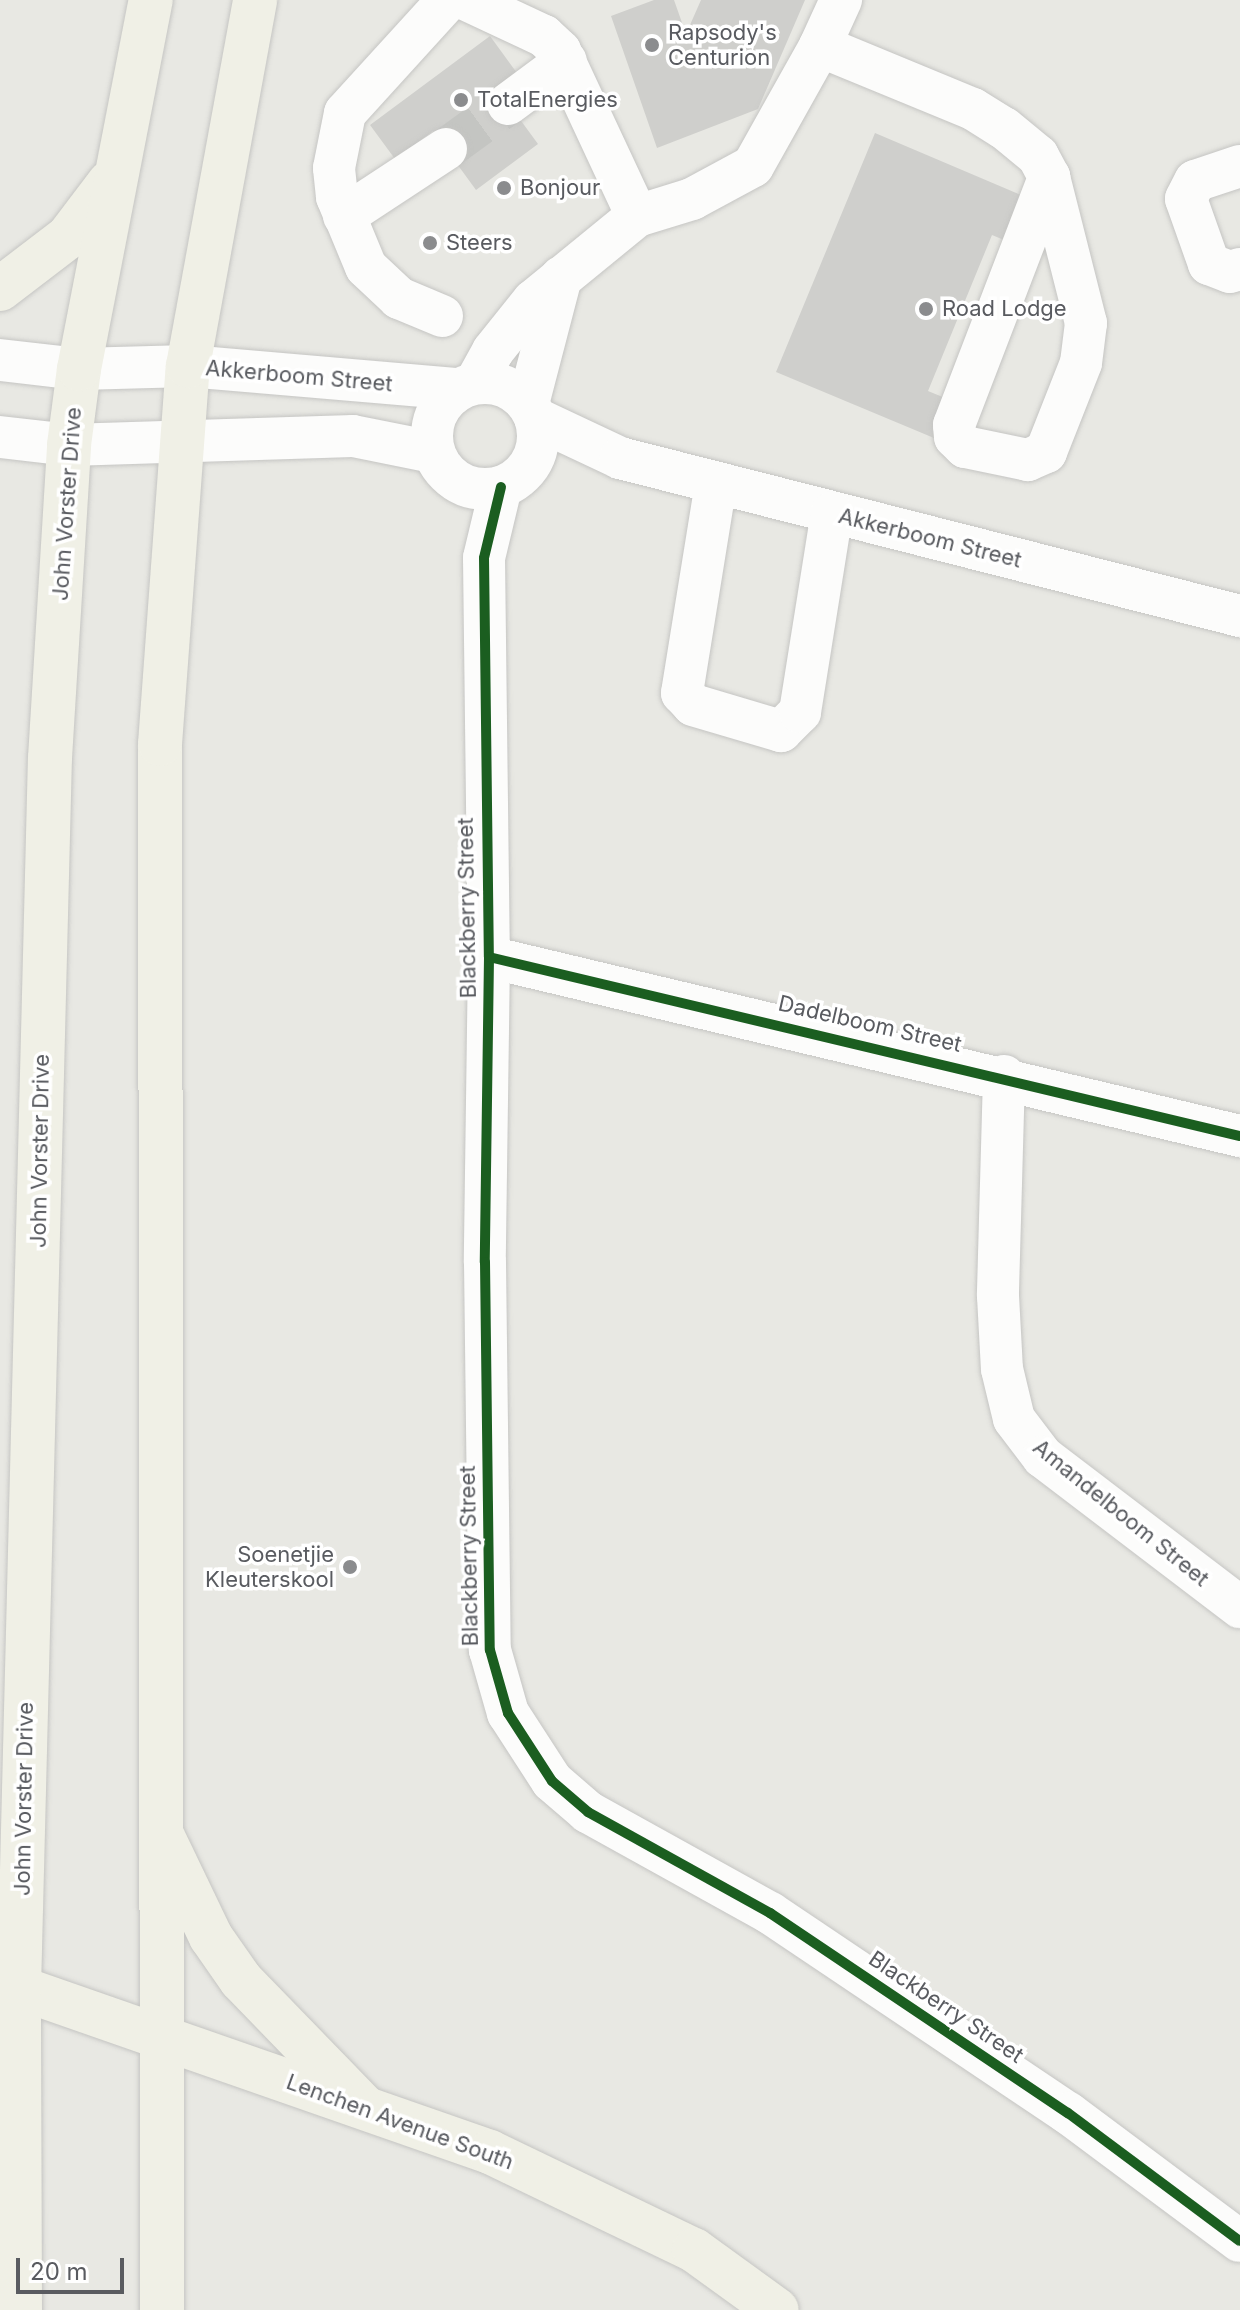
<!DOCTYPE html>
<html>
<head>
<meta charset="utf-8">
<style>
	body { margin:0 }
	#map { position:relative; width:1240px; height:2310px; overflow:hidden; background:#e8e8e3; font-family:Inter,sans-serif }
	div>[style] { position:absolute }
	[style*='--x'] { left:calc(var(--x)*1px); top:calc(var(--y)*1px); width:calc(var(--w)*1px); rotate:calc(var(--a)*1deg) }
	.building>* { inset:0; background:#cfcfcc }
	.minor-tunnel>* { height:42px; margin-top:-21px; transform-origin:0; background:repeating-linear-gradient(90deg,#c4c5c2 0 42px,transparent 0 63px) }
	.roads { filter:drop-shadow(0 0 2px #c5c5c3) drop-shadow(0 0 2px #c5c5c3) }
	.minor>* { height:42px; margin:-21px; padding:0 21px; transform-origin:21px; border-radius:21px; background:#fcfcfb }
	.minor>.ring { margin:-21px; padding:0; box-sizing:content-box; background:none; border:42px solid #fcfcfb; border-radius:50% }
	.major>* { height:44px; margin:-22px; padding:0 22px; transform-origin:22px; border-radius:22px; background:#f0f0e6 }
	.cycleway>* { height:10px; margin:-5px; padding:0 5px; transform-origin:5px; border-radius:5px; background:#1b5e20 }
	.dots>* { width:22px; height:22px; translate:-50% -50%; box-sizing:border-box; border:4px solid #fff; border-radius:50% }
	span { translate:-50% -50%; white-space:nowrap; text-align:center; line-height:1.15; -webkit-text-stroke:7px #fff; paint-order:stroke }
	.poi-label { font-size:22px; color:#595b60 }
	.left { translate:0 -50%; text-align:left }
	.right { translate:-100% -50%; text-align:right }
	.street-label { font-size:22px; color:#595b60 }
	.scale { position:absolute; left:16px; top:2258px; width:108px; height:36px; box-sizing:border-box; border:4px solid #595b60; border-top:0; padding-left:10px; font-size:24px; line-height:28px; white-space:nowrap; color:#595b60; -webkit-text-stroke:6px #fff; paint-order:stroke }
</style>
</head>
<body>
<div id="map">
	<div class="building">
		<div style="clip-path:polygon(654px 0,674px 0,686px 34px,701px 0,805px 0,758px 109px,657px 148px,611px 16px)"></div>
		<div style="clip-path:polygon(490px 36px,517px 73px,497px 88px,538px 144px,476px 190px,433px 131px,395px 159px,370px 125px)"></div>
		<div style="clip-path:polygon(875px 133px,1035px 201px,1016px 245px,992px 235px,928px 391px,950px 400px,934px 438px,776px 372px)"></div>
	</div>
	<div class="minor-tunnel">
		<div style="--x:446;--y:149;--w:77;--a:-36"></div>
	</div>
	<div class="roads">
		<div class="minor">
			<div style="--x:467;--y:0;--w:85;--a:25.1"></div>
			<div style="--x:544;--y:36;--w:22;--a:43"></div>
			<div style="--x:560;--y:51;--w:182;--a:65"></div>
			<div style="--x:637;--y:216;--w:134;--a:140.7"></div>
			<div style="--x:533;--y:301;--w:64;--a:128.7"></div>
			<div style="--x:493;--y:351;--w:35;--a:119"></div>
			<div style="--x:820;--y:46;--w:51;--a:-65.5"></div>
			<div style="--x:508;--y:104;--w:72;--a:-36.6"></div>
			<div style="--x:1240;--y:166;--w:47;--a:161.6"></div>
			<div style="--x:1195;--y:181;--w:20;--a:117"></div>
			<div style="--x:1186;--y:199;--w:69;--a:70.5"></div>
			<div style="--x:1209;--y:264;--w:22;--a:21"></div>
			<div style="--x:1230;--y:272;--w:10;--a:-17"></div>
			<div style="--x:344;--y:216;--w:122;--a:-33.3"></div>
			<div style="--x:637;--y:216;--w:58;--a:-17.2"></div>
			<div style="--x:692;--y:199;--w:69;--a:-28.4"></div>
			<div style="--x:753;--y:166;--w:137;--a:-60.8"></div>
			<div style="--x:820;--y:46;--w:165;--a:22.4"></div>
			<div style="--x:973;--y:109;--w:36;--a:32"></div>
			<div style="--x:1004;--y:128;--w:44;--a:39.5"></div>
			<div style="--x:1038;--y:156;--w:24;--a:62"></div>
			<div style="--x:1049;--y:177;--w:151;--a:75.8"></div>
			<div style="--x:1086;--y:323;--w:40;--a:97.1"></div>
			<div style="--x:1081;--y:363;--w:96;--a:111.5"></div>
			<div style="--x:1046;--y:452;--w:20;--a:156"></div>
			<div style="--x:1028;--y:460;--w:64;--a:-168.3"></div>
			<div style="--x:965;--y:447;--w:14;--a:-135"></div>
			<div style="--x:955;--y:437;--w:12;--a:-95"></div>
			<div style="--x:954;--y:425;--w:266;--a:-69"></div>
			<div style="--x:442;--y:316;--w:47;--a:-157.3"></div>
			<div style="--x:399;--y:298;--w:45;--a:-136.8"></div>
			<div style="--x:366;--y:267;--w:76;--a:-112.5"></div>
			<div style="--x:337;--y:197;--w:29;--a:-96"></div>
			<div style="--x:334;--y:168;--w:56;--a:-78.7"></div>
			<div style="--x:345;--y:113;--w:153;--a:-47.7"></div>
			<div style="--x:0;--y:360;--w:80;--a:6.5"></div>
			<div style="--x:79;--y:369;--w:109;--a:-1.6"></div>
			<div style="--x:188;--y:366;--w:271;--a:4.9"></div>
			<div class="ring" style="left:432px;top:383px;width:64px;height:64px"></div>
			<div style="--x:528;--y:404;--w:131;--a:-75.4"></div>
			<div style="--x:535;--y:418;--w:94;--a:25.2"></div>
			<div style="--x:620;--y:458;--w:640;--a:14.3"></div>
			<div style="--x:0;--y:437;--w:69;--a:6.6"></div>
			<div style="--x:69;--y:445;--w:284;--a:-1.8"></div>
			<div style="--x:353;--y:436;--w:82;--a:11.3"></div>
			<div style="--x:716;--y:483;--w:213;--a:99.2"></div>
			<div style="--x:682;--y:693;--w:16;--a:47"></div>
			<div style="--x:693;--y:705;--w:92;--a:16.5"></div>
			<div style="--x:781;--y:731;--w:27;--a:-45"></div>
			<div style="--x:800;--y:712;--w:202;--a:-80.9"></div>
			<div style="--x:501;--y:487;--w:73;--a:103.5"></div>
			<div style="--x:484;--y:558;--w:399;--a:89.3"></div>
			<div style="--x:489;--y:957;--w:305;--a:90.8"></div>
			<div style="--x:485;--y:1262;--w:388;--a:89.3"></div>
			<div style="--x:490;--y:1650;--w:66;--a:74.1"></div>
			<div style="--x:508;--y:1713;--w:81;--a:57.1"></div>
			<div style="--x:552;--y:1781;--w:48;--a:40.7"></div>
			<div style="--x:588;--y:1812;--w:208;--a:29"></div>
			<div style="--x:770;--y:1913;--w:359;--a:33.9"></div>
			<div style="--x:1068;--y:2113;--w:214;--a:36.7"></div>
			<div style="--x:489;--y:957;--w:772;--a:13.41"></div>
			<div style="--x:1004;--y:1076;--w:220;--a:91.6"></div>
			<div style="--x:998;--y:1296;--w:73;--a:86.9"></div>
			<div style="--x:1002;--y:1369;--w:51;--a:76.5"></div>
			<div style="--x:1014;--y:1419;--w:48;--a:52.7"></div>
			<div style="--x:1043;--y:1457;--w:248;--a:37.3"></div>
		</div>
		<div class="major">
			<div style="--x:0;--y:289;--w:86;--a:-37.4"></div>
			<div style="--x:68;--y:237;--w:68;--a:-52.8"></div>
			<div style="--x:163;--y:1837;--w:111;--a:64.4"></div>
			<div style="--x:211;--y:1937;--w:52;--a:55.1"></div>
			<div style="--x:241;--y:1980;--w:175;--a:45.9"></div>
			<div style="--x:0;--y:1981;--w:519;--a:19.24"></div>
			<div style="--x:490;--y:2152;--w:226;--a:25.7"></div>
			<div style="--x:694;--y:2250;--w:102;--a:35.9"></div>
			<div style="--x:20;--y:2310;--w:321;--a:-90.2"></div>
			<div style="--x:19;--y:1989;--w:1231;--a:-88.56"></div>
			<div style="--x:50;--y:758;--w:314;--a:-86.5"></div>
			<div style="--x:69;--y:445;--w:77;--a:-82.5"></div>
			<div style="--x:79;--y:369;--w:376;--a:-79"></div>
			<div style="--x:162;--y:2310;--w:1566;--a:-90.07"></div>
			<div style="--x:160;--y:744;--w:379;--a:-85.8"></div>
			<div style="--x:188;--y:366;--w:372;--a:-79.6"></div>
		</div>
	</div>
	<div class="cycleway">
		<div style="--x:501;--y:487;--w:73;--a:103.5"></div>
		<div style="--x:484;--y:558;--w:399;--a:89.3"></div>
		<div style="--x:489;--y:957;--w:305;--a:90.8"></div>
		<div style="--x:485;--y:1262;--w:388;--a:89.3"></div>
		<div style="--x:490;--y:1650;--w:66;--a:74.1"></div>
		<div style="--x:508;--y:1713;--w:81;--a:57.1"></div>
		<div style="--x:552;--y:1781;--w:48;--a:40.7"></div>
		<div style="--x:588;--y:1812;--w:208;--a:29"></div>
		<div style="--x:770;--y:1913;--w:359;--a:33.9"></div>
		<div style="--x:1068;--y:2113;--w:214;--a:36.7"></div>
		<div style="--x:489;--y:957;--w:772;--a:13.41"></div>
	</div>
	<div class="dots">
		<div style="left:652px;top:45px;background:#8b8c8e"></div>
		<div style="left:461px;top:100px;background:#8b8c8e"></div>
		<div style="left:504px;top:188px;background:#8b8c8e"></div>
		<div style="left:430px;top:243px;background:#8b8c8e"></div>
		<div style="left:926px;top:309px;background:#8b8c8e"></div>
		<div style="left:350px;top:1567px;background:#8b8c8e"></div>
	</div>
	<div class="poi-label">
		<span class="left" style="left:668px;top:45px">Rapsody's<br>Centurion</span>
		<span class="left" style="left:477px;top:100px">TotalEnergies</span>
		<span class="left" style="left:520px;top:188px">Bonjour</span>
		<span class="left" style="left:446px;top:243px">Steers</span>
		<span class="left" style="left:942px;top:309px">Road Lodge</span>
		<span class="right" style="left:334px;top:1567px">Soenetjie<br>Kleuterskool</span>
	</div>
	<div class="street-label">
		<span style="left:299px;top:376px;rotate:5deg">Akkerboom Street</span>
		<span style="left:67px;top:504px;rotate:-86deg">John Vorster Drive</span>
		<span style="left:930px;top:538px;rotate:14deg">Akkerboom Street</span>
		<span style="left:467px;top:908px;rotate:-91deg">Blackberry Street</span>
		<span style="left:870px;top:1024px;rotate:13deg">Dadelboom Street</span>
		<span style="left:40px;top:1151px;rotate:-89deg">John Vorster Drive</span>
		<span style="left:1121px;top:1513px;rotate:39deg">Amandelboom Street</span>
		<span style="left:469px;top:1556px;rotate:-91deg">Blackberry Street</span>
		<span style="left:24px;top:1799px;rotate:-89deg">John Vorster Drive</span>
		<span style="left:946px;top:2007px;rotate:34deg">Blackberry Street</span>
		<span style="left:400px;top:2122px;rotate:20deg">Lenchen Avenue South</span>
	</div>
	<div class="scale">20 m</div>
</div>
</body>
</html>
